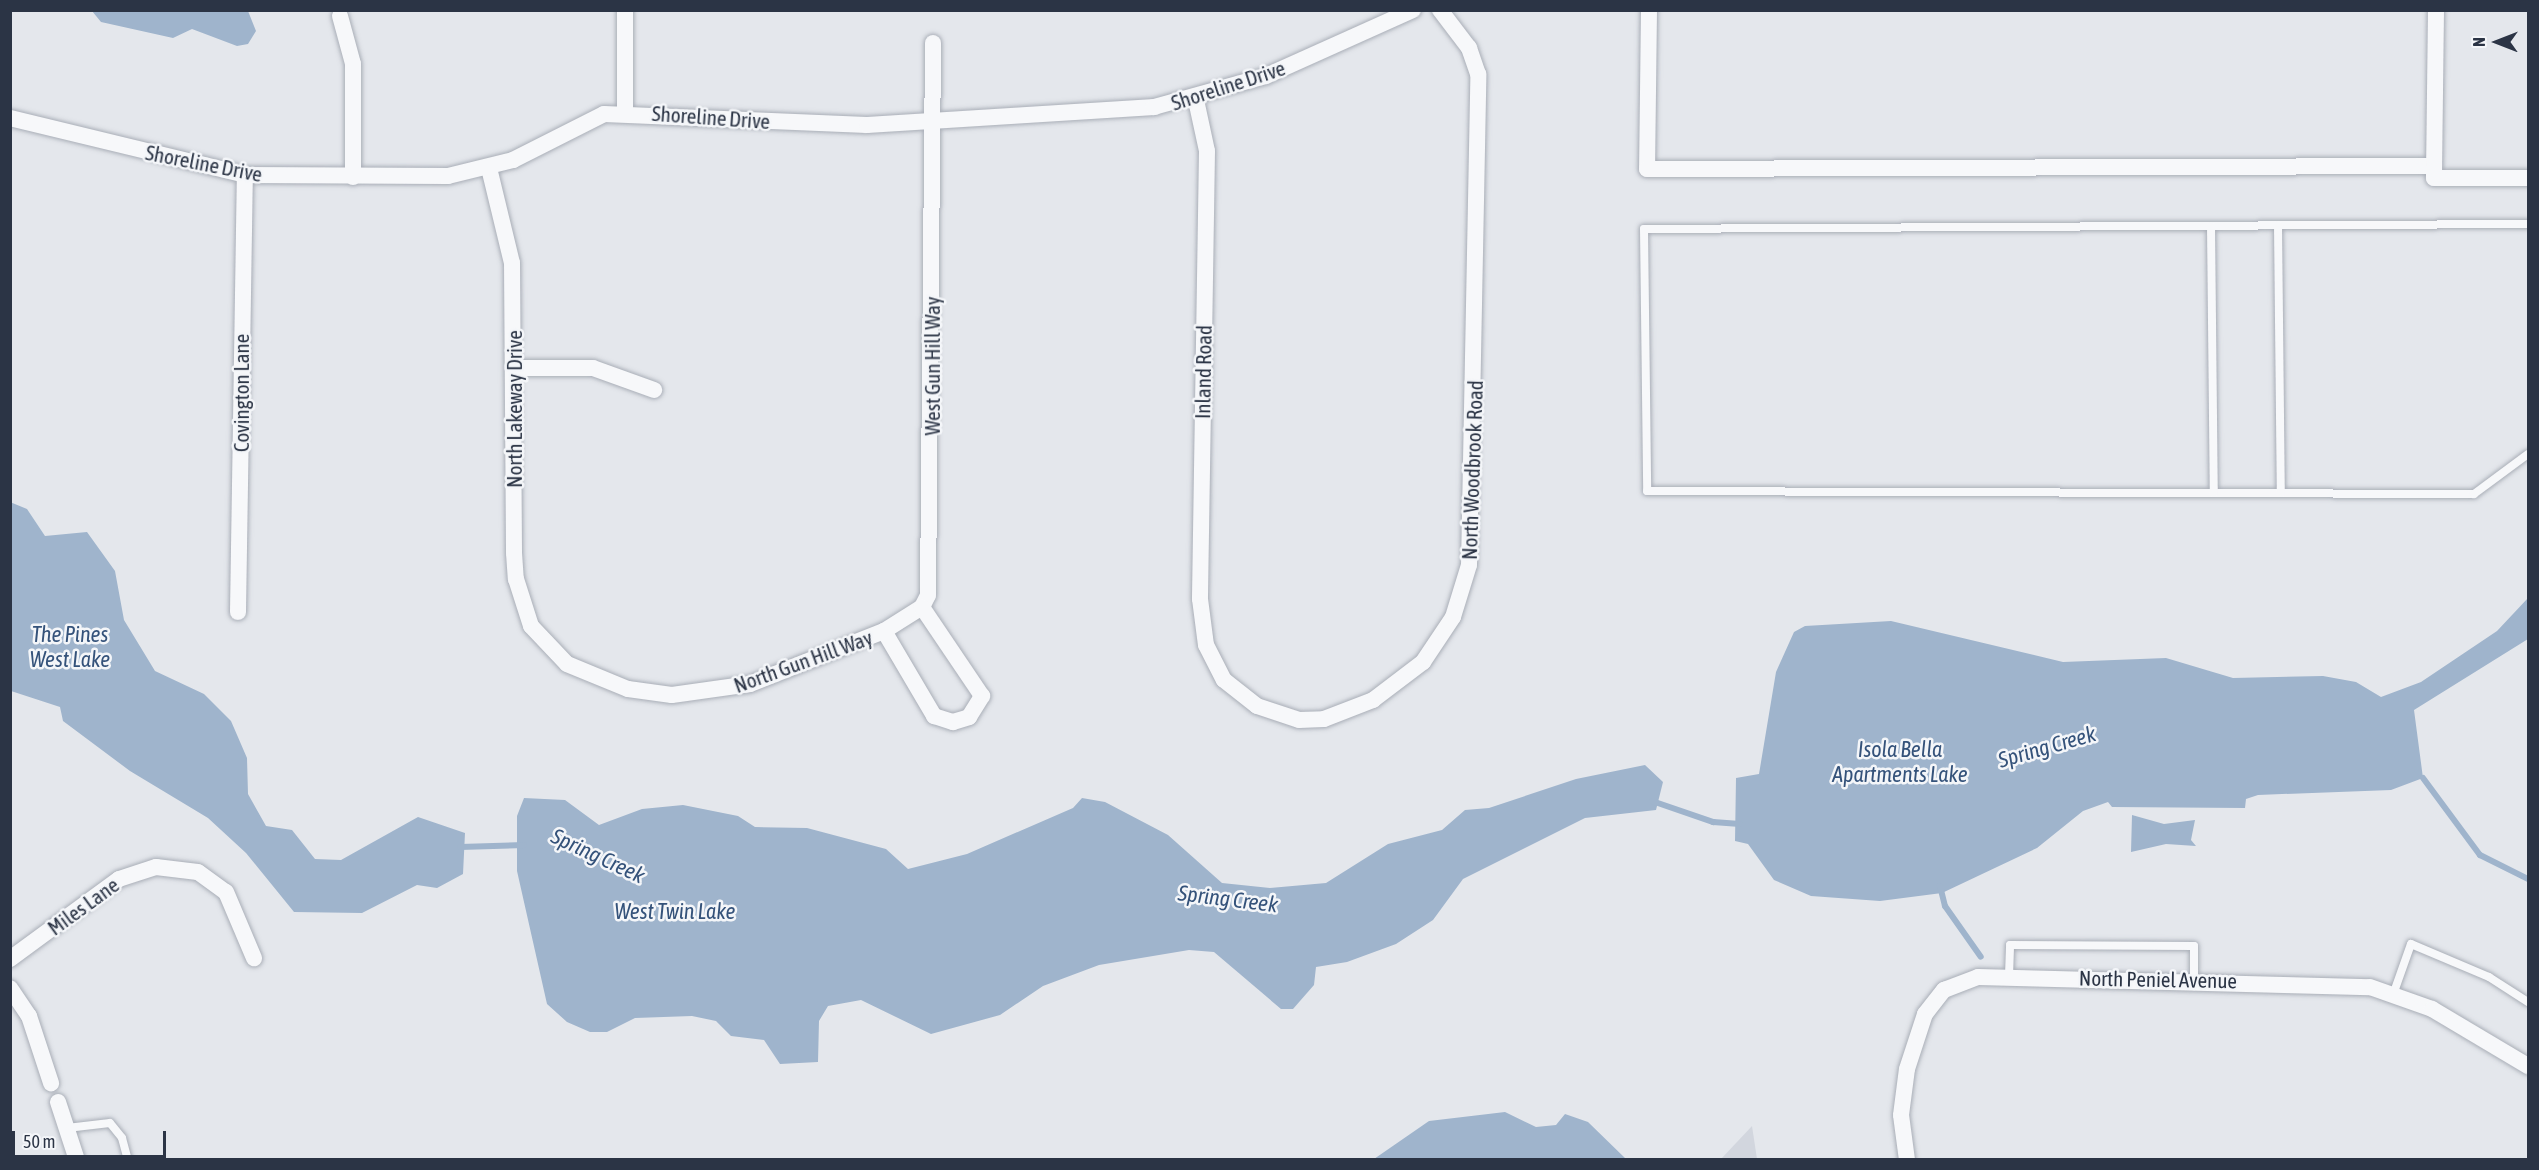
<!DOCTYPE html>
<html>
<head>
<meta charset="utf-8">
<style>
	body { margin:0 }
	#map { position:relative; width:2539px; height:1170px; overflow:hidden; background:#e4e7ec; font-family:"Asap Condensed",sans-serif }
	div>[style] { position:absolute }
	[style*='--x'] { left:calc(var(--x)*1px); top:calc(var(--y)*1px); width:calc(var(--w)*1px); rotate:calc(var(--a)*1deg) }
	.built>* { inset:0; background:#d2d6de }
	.water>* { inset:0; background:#9fb4cc }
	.stream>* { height:6px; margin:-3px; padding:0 3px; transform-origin:3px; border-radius:3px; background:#9fb4cc }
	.roads { filter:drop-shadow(0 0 2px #a9aeb7) drop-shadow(0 0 2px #a9aeb7) }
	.service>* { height:8px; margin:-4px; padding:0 4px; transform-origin:4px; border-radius:4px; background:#f7f8fa }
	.minor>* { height:16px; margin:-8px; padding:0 8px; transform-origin:8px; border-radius:8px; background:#f7f8fa }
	span { translate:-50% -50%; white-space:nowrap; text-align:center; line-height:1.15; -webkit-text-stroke:5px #f4f6f9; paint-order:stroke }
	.street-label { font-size:21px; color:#2b3445 }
	.water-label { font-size:22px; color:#34527a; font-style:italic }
	.frame { position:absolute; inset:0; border:12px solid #2b3445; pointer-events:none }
	.north { position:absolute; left:2467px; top:12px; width:60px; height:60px; -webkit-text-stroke:4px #f4f6f9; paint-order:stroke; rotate:270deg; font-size:16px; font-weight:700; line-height:24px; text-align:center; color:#2b3445 }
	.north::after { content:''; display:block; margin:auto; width:21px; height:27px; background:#2b3445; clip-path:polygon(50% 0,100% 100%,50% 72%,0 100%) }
	.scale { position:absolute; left:12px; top:1131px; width:154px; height:27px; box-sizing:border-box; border:3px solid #2b3445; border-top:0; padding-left:8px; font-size:18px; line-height:21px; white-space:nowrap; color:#2b3445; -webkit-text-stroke:4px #f4f6f9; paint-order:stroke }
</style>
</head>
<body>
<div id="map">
	<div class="built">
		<div style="clip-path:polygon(1752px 1126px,1757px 1159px,1721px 1159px)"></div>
	</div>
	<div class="water">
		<div style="clip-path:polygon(92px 11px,248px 11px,256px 31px,248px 44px,237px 46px,192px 29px,173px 38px,101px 22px)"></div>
		<div style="clip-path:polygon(10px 502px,27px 509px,45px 536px,87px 532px,115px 571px,124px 620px,155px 671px,204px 694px,231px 721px,247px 758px,248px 794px,266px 826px,292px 830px,315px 859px,341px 860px,418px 817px,465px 833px,463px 874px,437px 888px,417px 885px,362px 913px,294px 912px,246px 853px,208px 818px,130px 771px,63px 721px,60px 707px,11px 691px)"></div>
		<div style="clip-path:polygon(2528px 598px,2528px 639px,2414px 710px,2423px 778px,2391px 790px,2258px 795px,2246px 799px,2245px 808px,2112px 807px,2108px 802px,2083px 811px,2037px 848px,1942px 893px,1880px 901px,1811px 896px,1774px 880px,1748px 844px,1735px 841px,1736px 778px,1759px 774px,1776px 672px,1794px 632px,1805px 626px,1891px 621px,2063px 662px,2166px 658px,2233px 678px,2323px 676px,2356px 682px,2381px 697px,2421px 682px,2497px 631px)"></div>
		<div style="clip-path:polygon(1645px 765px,1663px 782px,1656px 810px,1585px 818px,1463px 879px,1433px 920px,1396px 944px,1347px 962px,1316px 967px,1314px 985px,1293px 1009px,1281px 1009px,1214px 952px,1189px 950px,1099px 965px,1043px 986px,1000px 1015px,931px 1034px,861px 1000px,828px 1006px,819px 1021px,818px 1062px,780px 1064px,764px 1040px,731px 1036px,716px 1021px,692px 1016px,635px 1018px,607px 1032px,590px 1032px,567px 1022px,547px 1004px,517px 871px,517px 816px,524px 798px,565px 800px,599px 825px,642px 809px,683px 805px,738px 816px,755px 827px,807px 828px,886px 849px,908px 869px,967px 854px,1073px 808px,1082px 798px,1105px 802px,1168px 835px,1222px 883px,1270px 888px,1326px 883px,1388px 844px,1442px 830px,1465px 810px,1489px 808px,1576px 779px)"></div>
		<div style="clip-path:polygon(2132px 815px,2164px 824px,2195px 820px,2191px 840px,2196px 846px,2166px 844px,2131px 852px)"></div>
		<div style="clip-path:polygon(1505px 1112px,1536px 1127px,1556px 1125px,1565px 1114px,1588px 1122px,1626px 1159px,1374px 1159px,1429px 1121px)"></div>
	</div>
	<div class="stream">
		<div style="--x:2423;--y:778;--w:96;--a:53.5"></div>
		<div style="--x:2480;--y:855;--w:54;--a:26.6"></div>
		<div style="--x:1652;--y:801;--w:65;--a:19"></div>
		<div style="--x:1713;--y:822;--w:27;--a:4"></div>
		<div style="--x:460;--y:847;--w:64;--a:-1.8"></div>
		<div style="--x:1940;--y:886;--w:21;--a:76"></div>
		<div style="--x:1945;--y:906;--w:62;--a:54.8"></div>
	</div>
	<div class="roads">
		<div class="service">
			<div style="--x:2528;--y:224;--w:884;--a:179.68"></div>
			<div style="--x:1644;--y:229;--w:262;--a:89.3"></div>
			<div style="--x:1647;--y:491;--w:827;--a:0.21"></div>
			<div style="--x:2474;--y:494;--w:67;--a:-36.5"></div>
			<div style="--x:2278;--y:225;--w:268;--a:89.4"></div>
			<div style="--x:2211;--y:226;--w:267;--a:89.4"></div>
			<div style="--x:2009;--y:976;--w:31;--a:-88"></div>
			<div style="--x:2010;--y:945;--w:184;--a:0.3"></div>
			<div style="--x:2194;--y:946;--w:34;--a:90"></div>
			<div style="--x:2394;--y:992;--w:51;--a:-70.5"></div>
			<div style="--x:2411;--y:944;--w:85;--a:22.9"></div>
			<div style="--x:2489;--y:977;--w:46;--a:32.7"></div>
			<div style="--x:67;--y:1128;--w:43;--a:-6.6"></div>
			<div style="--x:110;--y:1123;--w:19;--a:51"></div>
			<div style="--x:122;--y:1138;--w:23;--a:75"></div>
		</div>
		<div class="minor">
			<div style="--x:625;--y:10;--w:102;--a:90"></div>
			<div style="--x:1649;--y:10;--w:159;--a:90.7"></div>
			<div style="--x:1647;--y:169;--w:787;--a:-0.22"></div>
			<div style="--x:2436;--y:10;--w:168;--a:90.7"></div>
			<div style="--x:2434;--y:178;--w:94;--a:0"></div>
			<div style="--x:340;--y:16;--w:50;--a:74.8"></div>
			<div style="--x:353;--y:64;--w:113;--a:90"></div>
			<div style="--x:1196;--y:100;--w:52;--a:77.8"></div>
			<div style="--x:1207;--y:151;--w:448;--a:90.9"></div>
			<div style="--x:1200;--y:599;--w:46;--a:82.6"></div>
			<div style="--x:1206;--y:645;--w:39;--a:63"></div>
			<div style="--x:1224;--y:680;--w:42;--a:38.2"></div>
			<div style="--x:1257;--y:706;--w:44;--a:18.4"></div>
			<div style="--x:1299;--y:720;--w:25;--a:-2"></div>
			<div style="--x:1324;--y:719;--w:53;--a:-21.2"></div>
			<div style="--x:1373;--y:700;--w:63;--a:-37.2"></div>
			<div style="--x:1423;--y:662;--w:54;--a:-56.3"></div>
			<div style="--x:1453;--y:617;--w:54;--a:-72.9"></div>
			<div style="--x:1469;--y:565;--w:491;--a:-88.9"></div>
			<div style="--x:1478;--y:74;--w:28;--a:-109"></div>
			<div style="--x:1469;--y:48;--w:48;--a:-127.3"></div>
			<div style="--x:10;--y:118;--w:242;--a:13.6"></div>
			<div style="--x:245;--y:175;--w:203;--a:0.3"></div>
			<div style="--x:448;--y:176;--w:67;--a:-13.8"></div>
			<div style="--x:513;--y:160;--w:102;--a:-26.8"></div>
			<div style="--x:604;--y:114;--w:263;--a:2.4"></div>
			<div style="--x:867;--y:125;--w:288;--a:-3.6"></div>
			<div style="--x:1154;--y:107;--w:116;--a:-15.5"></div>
			<div style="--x:1266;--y:76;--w:161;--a:-24.2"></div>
			<div style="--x:489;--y:168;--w:98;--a:76.4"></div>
			<div style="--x:512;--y:263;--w:290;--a:89.6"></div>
			<div style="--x:514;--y:553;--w:26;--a:86"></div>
			<div style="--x:516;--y:579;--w:49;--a:72.3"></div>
			<div style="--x:531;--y:626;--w:52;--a:46.5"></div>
			<div style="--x:567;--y:664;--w:66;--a:22.3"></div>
			<div style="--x:628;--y:689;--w:44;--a:7.8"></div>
			<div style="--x:672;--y:695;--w:79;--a:-8"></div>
			<div style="--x:750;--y:684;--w:144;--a:-21.6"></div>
			<div style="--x:884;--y:631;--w:45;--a:-32.3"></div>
			<div style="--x:922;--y:607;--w:13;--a:-63"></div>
			<div style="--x:928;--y:595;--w:552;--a:-89.48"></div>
			<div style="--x:515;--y:368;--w:78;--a:0"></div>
			<div style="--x:593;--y:368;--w:65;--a:19.8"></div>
			<div style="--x:238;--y:612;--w:437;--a:-89.1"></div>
			<div style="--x:884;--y:631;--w:99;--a:59.5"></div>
			<div style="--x:934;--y:716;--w:20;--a:18"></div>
			<div style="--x:953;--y:722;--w:17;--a:-17"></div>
			<div style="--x:969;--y:717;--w:25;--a:-58"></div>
			<div style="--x:982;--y:696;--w:107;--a:-124"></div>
			<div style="--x:10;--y:959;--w:135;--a:-36.3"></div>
			<div style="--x:119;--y:879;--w:39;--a:-18"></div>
			<div style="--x:156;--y:867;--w:42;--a:6.8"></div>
			<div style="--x:198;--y:872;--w:34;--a:36"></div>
			<div style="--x:226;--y:892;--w:72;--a:67"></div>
			<div style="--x:10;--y:988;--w:34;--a:56"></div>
			<div style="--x:29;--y:1016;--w:71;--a:71.8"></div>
			<div style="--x:58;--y:1102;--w:61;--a:71.9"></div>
			<div style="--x:1907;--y:1160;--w:45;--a:-97.6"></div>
			<div style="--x:1901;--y:1115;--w:46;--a:-82.6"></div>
			<div style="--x:1907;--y:1069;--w:58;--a:-71.9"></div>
			<div style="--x:1925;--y:1014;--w:31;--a:-52"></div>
			<div style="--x:1944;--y:990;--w:36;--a:-21"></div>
			<div style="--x:1978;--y:977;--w:392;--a:1.5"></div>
			<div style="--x:2370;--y:987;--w:66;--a:19.5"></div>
			<div style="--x:2432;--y:1009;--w:112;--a:30.7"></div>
		</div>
	</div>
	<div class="street-label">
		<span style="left:1228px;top:85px;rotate:-18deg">Shoreline Drive</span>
		<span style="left:711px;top:117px;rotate:4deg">Shoreline Drive</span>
		<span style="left:204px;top:163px;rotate:11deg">Shoreline Drive</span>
		<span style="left:932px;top:366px;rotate:-90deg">West Gun Hill Way</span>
		<span style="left:1203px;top:372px;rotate:-89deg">Inland Road</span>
		<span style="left:241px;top:393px;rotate:-90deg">Covington Lane</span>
		<span style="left:514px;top:409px;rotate:-90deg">North Lakeway Drive</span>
		<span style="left:1472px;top:470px;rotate:-88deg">North Woodbrook Road</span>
		<span style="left:803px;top:661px;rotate:-20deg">North Gun Hill Way</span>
		<span style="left:83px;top:906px;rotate:-36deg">Miles Lane</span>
		<span style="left:2158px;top:979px;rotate:1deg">North Peniel Avenue</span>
	</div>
	<div class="water-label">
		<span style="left:70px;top:647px">The Pines<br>West Lake</span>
		<span style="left:2047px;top:747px;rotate:-16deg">Spring Creek</span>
		<span style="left:1900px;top:762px">Isola Bella<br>Apartments Lake</span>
		<span style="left:598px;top:856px;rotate:25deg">Spring Creek</span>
		<span style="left:1228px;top:899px;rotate:7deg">Spring Creek</span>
		<span style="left:675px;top:912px">West Twin Lake</span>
	</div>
	<div class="frame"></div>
	<div class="north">N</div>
	<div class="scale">50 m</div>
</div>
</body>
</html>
